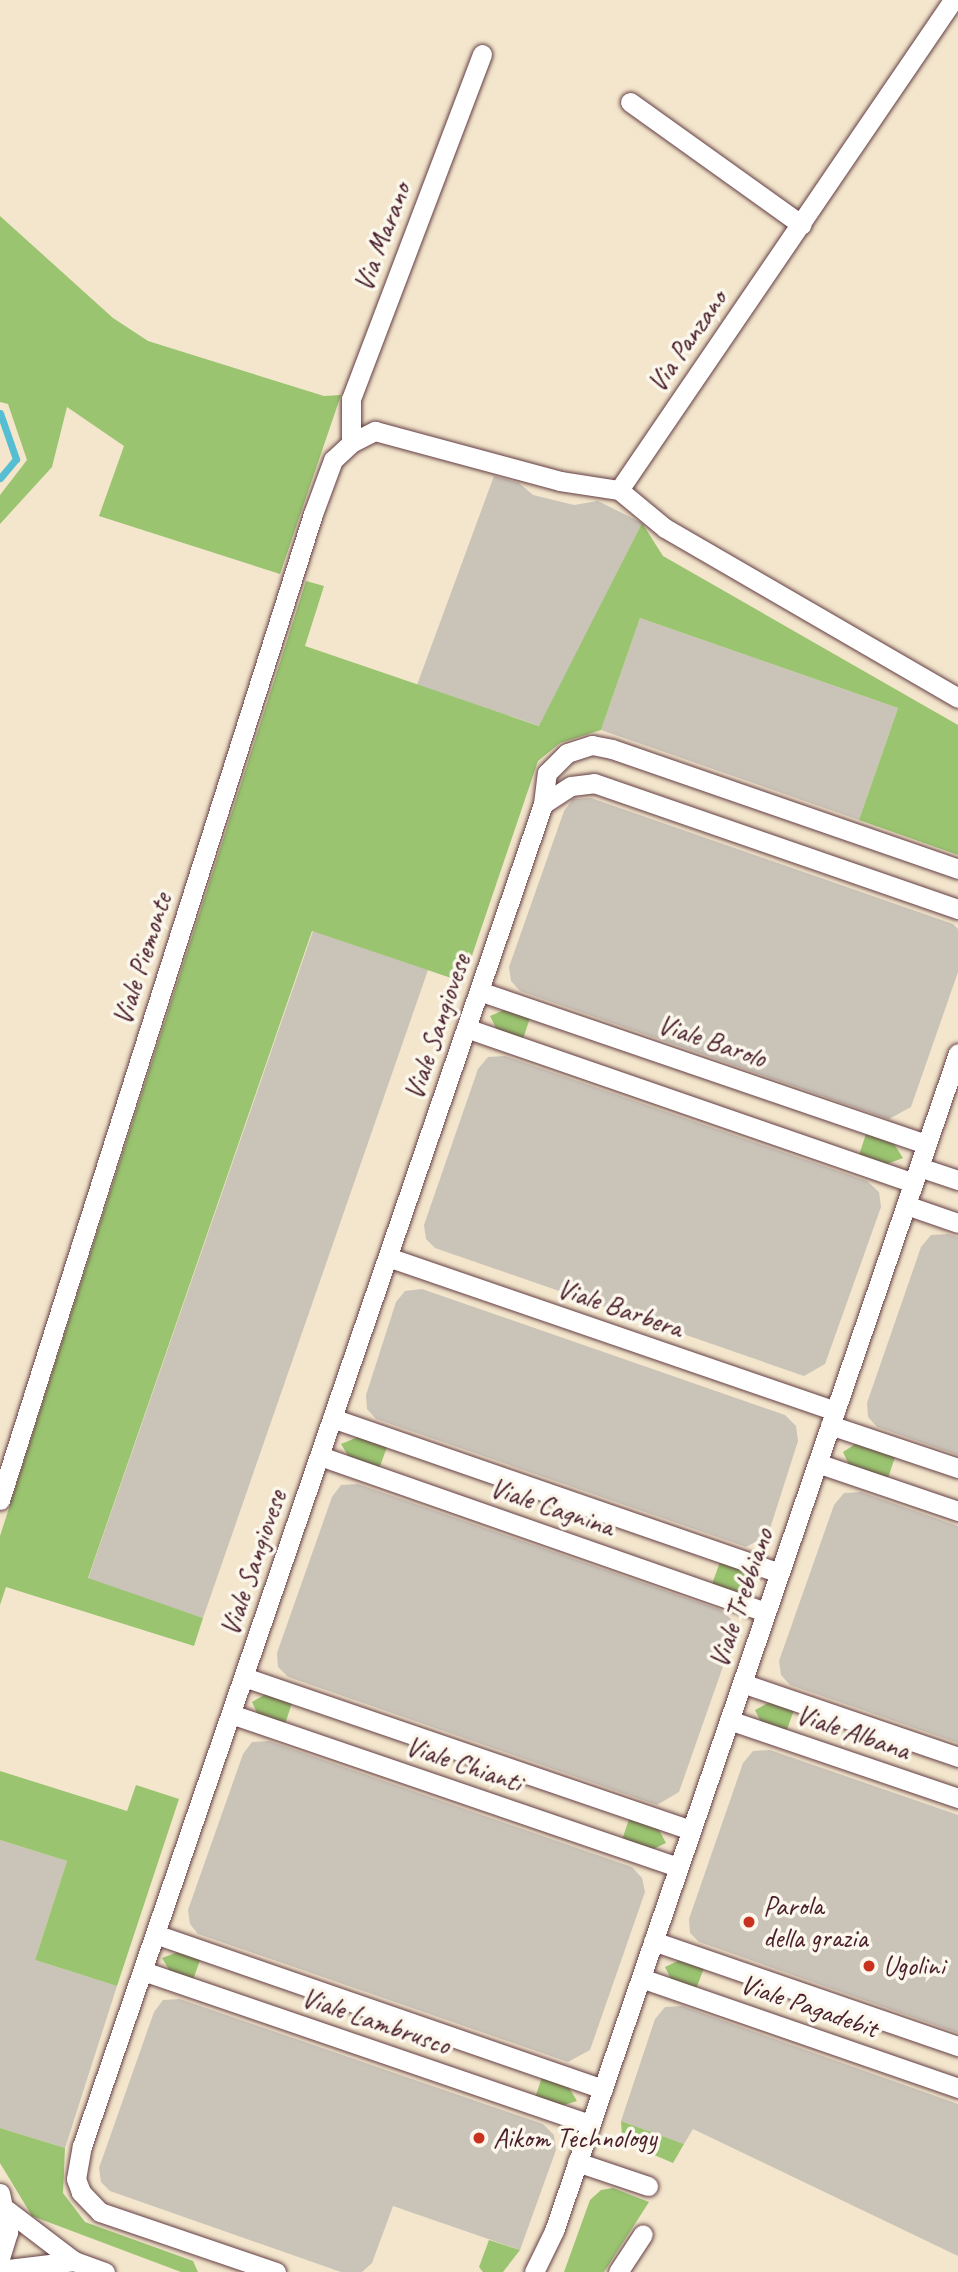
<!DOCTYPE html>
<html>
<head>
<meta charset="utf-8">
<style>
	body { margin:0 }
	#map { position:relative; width:958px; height:2272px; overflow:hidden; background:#f3e6cc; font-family:Caveat,sans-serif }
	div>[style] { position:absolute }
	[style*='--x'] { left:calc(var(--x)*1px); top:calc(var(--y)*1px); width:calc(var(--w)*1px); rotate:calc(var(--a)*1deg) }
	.industrial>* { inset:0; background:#cac3b8 }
	.green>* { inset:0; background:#9ac470 }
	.stream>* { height:7px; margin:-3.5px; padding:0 3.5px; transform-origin:3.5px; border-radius:3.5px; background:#55bed2 }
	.roads { filter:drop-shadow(0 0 2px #633d43) drop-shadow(0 0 2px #633d43) }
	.street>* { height:19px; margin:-9.5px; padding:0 9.5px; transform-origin:9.5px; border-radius:9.5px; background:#fff }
	.dots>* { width:19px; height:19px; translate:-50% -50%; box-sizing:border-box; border:4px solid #fbf7ec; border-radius:50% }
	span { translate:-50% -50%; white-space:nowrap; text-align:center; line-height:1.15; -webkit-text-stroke:7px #fbf7ec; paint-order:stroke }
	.street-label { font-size:28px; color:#4a1f2b }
	.poi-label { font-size:28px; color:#4a1f2b }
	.left { translate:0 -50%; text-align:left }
</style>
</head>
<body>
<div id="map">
	<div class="industrial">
		<div style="clip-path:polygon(494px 476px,519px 483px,533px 495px,574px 505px,598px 501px,642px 523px,540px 726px,417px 685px)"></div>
		<div style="clip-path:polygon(640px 618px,898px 708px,859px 820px,601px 730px)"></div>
		<div style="clip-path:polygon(591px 798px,953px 924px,958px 929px,958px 972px,911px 1107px,889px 1119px,520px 991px,511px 981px,509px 967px,564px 811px,573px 799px)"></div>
		<div style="clip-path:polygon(313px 931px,428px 970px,203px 1618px,88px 1579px)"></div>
		<div style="clip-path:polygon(505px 1056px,867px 1181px,879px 1192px,881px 1207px,825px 1364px,804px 1376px,435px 1248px,426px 1239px,424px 1225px,478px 1069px,488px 1057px)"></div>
		<div style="clip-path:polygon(948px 1234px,958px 1237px,958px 1455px,877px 1427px,868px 1417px,867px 1403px,921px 1247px,931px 1235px)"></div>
		<div style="clip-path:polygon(422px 1289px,785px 1415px,796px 1426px,798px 1441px,768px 1535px,746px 1547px,376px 1419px,367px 1409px,366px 1395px,396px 1302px,405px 1291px)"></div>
		<div style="clip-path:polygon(358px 1484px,721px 1610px,732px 1620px,734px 1635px,679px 1792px,657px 1805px,288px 1677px,278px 1667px,277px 1653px,332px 1497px,341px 1485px)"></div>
		<div style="clip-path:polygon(861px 1492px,958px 1526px,958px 1743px,790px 1685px,781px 1675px,779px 1661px,834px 1505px,844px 1493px)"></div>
		<div style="clip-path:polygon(269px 1741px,632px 1867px,642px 1878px,645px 1892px,590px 2050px,568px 2062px,198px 1934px,190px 1924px,188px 1910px,243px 1754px,252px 1742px)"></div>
		<div style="clip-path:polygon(770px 1750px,958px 1815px,958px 2033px,699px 1942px,690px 1933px,689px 1919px,743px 1763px,753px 1751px)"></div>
		<div style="clip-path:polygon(0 1840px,67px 1861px,35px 1960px,117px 1986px,65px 2148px,0 2128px)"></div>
		<div style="clip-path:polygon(180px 1999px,543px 2124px,554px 2135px,556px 2150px,520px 2250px,393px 2206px,372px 2263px,362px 2272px,341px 2272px,110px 2191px,101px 2182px,99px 2168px,154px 2012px,163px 2000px)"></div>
		<div style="clip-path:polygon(682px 2006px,958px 2104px,958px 2256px,693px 2129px,684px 2144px,621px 2121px,655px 2019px,665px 2007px)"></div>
	</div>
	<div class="green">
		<div style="clip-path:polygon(0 216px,113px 318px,148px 341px,324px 396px,341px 395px,280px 574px,99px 516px,124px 446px,67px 407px,52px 467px,0 524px,0 495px,27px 460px,8px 404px,0 402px)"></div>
		<div style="clip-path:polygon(642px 523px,663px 556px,958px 725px,958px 855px,859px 820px,898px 708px,640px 618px,601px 730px,560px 743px,538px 761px,463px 982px,312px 931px,88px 1578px,203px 1618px,194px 1646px,6px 1587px,0 1605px,0 1536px,306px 581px,324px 586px,305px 646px,539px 726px)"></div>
		<div style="clip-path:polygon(504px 1010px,530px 1018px,523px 1039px,497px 1030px,490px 1016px)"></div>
		<div style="clip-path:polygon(866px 1134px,894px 1144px,903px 1158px,887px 1164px,859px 1155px)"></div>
		<div style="clip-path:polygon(358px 1437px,387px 1447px,379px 1469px,350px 1459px,341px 1444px)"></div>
		<div style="clip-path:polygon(857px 1443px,895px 1457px,888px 1478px,849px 1465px,843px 1452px)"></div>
		<div style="clip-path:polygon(720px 1562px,747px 1571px,755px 1585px,739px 1593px,712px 1584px)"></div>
		<div style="clip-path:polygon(266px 1694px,292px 1703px,285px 1724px,258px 1715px,252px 1702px)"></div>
		<div style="clip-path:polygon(770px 1702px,794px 1710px,786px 1732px,762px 1724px,755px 1710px)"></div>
		<div style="clip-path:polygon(0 1771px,127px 1811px,136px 1785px,179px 1799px,117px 1986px,35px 1960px,67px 1861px,0 1840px)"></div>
		<div style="clip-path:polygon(629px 1819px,658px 1828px,666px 1843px,651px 1850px,622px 1840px)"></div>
		<div style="clip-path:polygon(178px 1952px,200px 1960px,193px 1980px,171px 1973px,162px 1958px)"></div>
		<div style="clip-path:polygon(680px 1960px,704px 1968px,696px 1989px,672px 1981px,665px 1967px)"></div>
		<div style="clip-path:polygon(542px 2077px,568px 2086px,577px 2101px,561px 2106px,535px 2098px)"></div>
		<div style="clip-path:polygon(621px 2121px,684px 2144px,673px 2163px,631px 2145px,622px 2135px)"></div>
		<div style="clip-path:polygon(0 2128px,65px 2148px,63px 2193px,85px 2222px,193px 2261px,198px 2272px,181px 2272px,32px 2216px,0 2163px)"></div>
		<div style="clip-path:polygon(613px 2188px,649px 2202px,604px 2272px,564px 2272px,590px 2200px,601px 2190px)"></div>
		<div style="clip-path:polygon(489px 2240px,520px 2250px,503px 2272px,483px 2272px,479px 2267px)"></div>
	</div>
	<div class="stream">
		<div style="--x:0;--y:413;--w:49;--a:70.8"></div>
		<div style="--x:16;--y:459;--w:25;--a:130"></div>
	</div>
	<div class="roads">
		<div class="street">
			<div style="--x:630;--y:102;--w:211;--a:35.6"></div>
			<div style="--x:351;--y:443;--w:44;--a:-90"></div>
			<div style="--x:351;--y:399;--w:369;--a:-69.2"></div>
			<div style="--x:619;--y:490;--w:593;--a:-55.72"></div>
			<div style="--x:543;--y:804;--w:33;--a:-33"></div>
			<div style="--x:571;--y:786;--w:23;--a:-7"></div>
			<div style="--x:594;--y:783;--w:385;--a:19.1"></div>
			<div style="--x:479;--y:991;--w:473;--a:18.9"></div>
			<div style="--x:466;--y:1028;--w:473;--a:19.1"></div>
			<div style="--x:919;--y:1167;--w:41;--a:18.4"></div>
			<div style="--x:906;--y:1205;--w:55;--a:19.1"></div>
			<div style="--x:388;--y:1257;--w:473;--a:19"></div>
			<div style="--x:332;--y:1418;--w:473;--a:19.1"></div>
			<div style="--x:830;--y:1425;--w:135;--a:18.6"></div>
			<div style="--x:320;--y:1456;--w:472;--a:19.3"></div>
			<div style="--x:817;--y:1463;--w:149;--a:18.8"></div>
			<div style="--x:0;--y:1500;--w:1034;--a:-72.39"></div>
			<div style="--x:313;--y:514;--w:58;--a:-69.7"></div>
			<div style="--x:333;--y:460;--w:25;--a:-43"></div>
			<div style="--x:351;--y:443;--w:27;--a:-27"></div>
			<div style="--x:375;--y:431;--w:192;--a:15.1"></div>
			<div style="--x:560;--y:481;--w:60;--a:8.7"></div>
			<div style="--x:619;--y:490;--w:60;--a:39.6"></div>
			<div style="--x:665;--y:528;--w:339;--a:30.1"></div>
			<div style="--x:244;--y:1677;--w:473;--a:18.9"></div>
			<div style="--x:742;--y:1683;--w:228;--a:18.9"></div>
			<div style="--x:231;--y:1714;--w:473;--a:18.9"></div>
			<div style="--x:729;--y:1720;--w:242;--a:18.8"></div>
			<div style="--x:155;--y:1934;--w:474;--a:19.1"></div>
			<div style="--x:653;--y:1941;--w:323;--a:19"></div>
			<div style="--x:143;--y:1971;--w:472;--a:18.9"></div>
			<div style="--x:641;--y:1978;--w:336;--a:19.1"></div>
			<div style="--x:577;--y:2162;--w:75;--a:18.7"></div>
			<div style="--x:0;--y:2193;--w:40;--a:78"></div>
			<div style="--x:8;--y:2232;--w:27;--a:107"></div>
			<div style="--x:7;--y:2210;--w:84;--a:37.3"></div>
			<div style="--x:74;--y:2261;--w:33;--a:20"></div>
			<div style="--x:0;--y:2270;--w:75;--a:-6.9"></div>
			<div style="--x:276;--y:2272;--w:186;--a:-161.2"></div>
			<div style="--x:100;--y:2212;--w:28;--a:-134"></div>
			<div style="--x:81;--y:2192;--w:14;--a:-111"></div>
			<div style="--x:76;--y:2179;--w:34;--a:-80"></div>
			<div style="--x:82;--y:2146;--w:1419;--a:-71.04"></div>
			<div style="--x:543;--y:804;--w:31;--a:-83"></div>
			<div style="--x:547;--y:773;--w:28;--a:-45"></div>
			<div style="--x:567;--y:753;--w:26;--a:-18"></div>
			<div style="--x:592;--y:745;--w:20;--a:11"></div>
			<div style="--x:612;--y:749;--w:366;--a:19.1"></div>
			<div style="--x:534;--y:2272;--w:46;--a:-64"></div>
			<div style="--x:554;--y:2231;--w:1245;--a:-71.07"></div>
			<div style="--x:618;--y:2272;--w:45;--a:-56.7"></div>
		</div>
	</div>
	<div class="dots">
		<div style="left:749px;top:1922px;background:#c8321e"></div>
		<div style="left:869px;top:1966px;background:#c8321e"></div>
		<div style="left:479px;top:2138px;background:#c8321e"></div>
	</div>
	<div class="street-label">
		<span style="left:382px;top:237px;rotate:-69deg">Via Marano</span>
		<span style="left:687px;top:341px;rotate:-55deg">Via Panzano</span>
		<span style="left:142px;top:959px;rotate:-72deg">Viale Piemonte</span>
		<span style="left:437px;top:1027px;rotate:-71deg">Viale Sangiovese</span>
		<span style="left:712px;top:1041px;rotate:19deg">Viale Barolo</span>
		<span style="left:620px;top:1308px;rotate:19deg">Viale Barbera</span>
		<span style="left:552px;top:1507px;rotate:19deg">Viale Cagnina</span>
		<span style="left:253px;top:1563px;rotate:-71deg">Viale Sangiovese</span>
		<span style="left:741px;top:1598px;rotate:-71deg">Viale Trebbiano</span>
		<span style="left:853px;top:1732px;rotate:19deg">Viale Albana</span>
		<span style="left:464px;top:1764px;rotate:19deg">Viale Chianti</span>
		<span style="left:809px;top:2006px;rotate:19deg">Viale Pagadebit</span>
		<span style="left:376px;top:2021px;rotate:19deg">Viale Lambrusco</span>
	</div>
	<div class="poi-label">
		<span class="left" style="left:763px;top:1922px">Parola<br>della grazia</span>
		<span class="left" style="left:883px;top:1966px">Ugolini</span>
		<span class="left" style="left:493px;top:2138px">Aikom Technology</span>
	</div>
</div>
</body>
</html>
